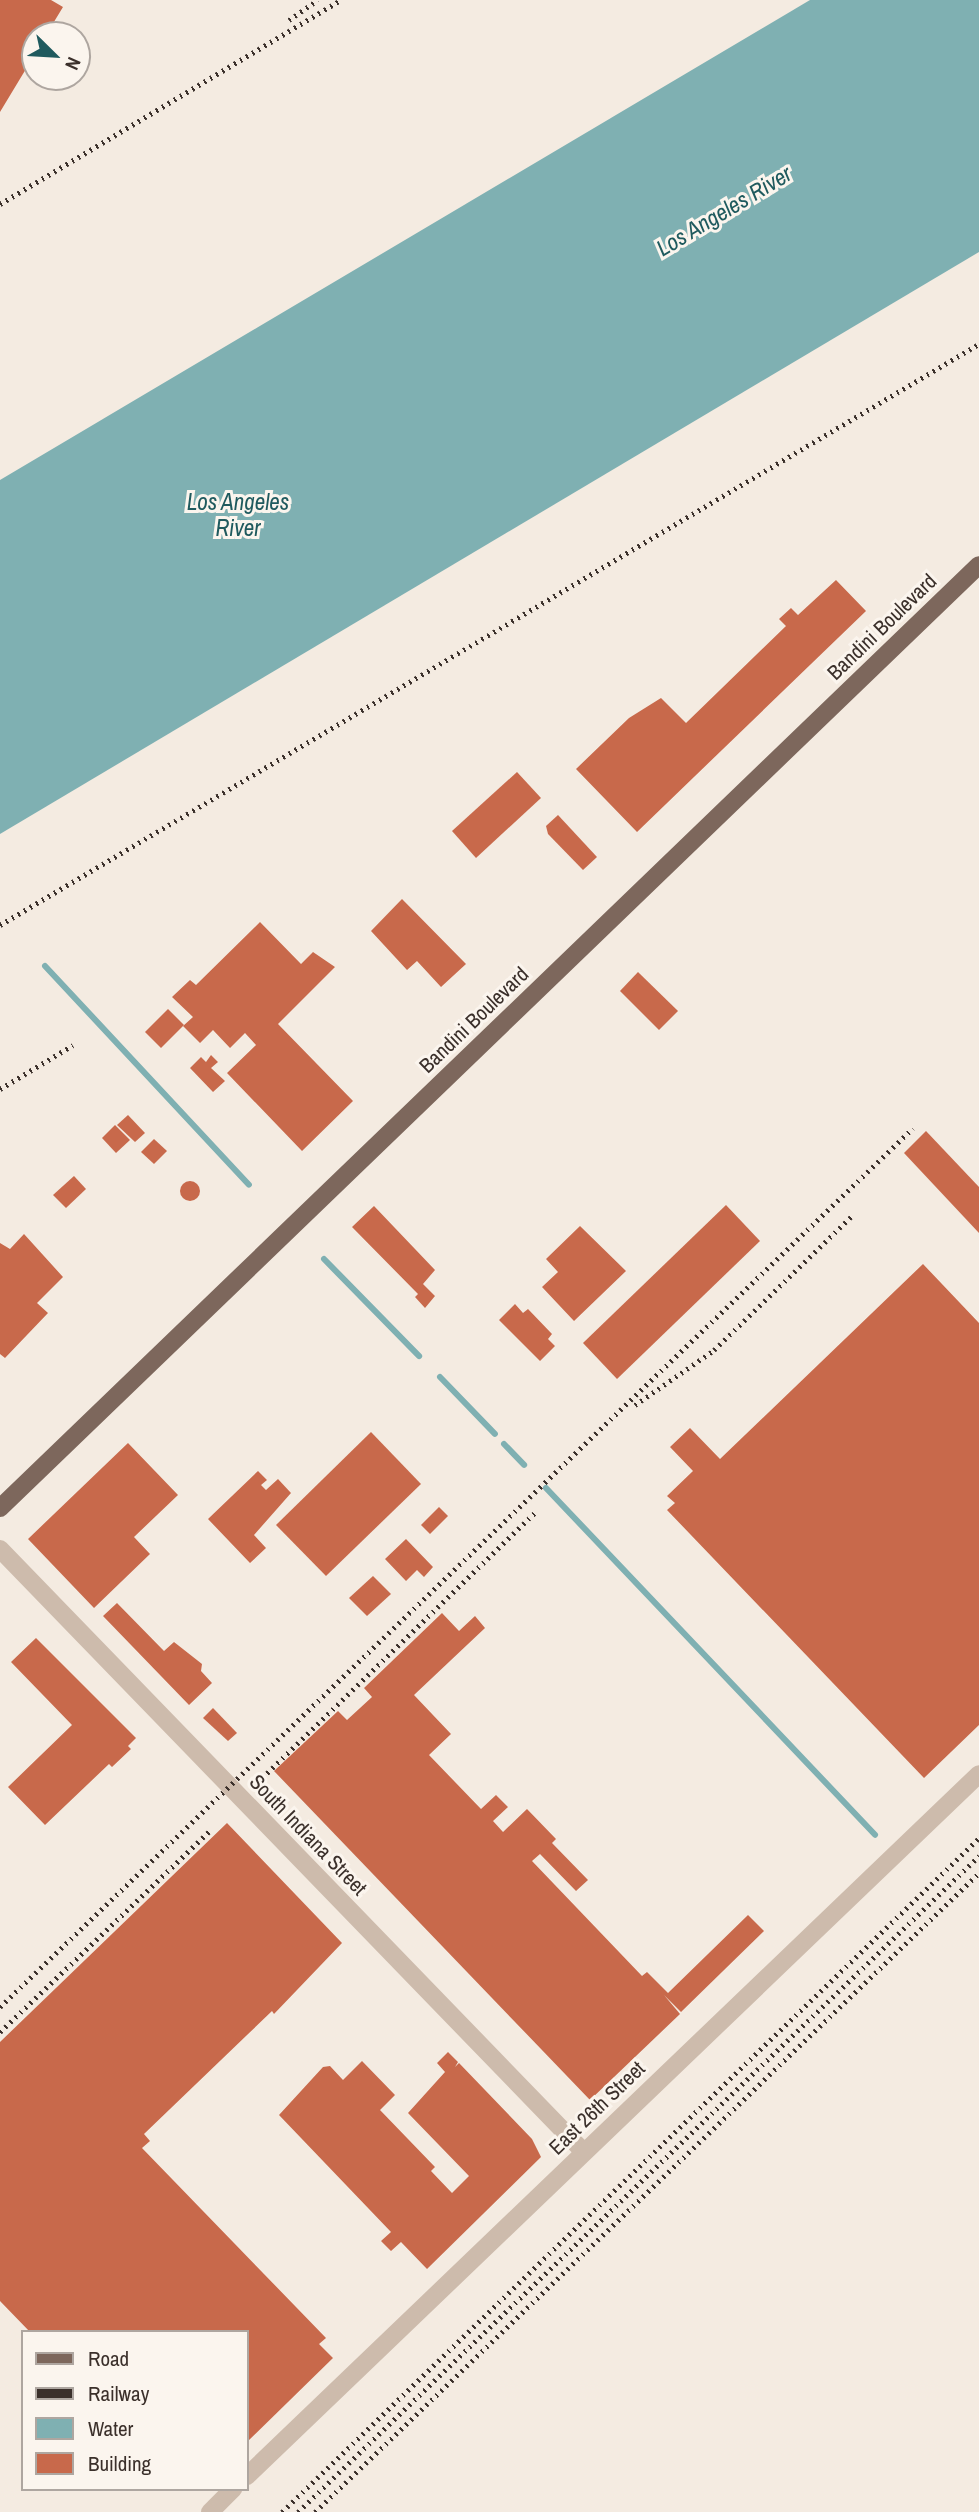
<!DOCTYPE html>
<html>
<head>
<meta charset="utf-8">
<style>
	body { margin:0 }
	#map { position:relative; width:979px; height:2512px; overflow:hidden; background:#f4ebe1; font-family:"Archivo Narrow",sans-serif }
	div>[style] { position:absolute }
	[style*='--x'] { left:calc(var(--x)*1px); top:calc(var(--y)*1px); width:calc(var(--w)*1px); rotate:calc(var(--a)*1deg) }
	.water>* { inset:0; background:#7fb0b2 }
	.stream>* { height:6px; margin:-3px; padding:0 3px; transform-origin:3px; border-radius:3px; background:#7fb0b2 }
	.building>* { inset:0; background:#c8694b }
	.round { border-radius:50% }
	.minor>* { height:18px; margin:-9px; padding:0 9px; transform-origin:9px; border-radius:9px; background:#cdbbac }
	.major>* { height:18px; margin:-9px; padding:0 9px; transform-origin:9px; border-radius:9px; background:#7d675c }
	.rail>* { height:5px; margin-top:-2.5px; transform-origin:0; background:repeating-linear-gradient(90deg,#3b302b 0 2px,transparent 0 7px) }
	span { translate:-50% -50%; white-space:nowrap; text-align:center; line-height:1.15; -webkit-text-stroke:6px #fbf5ee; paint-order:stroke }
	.street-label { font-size:21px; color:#3b302b }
	.water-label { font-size:23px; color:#1f5a5e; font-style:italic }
	.legend { position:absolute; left:21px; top:2330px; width:228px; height:161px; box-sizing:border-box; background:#fbf5ee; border:2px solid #aea6a0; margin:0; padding:9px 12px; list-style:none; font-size:21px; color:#3b302b }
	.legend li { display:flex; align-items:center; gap:14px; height:35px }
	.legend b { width:35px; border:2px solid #aea6a0 }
	.north { position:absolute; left:21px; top:21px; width:70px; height:70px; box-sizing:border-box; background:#fbf5ee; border:2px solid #aea6a0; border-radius:50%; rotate:114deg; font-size:19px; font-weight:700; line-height:28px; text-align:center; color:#3b302b }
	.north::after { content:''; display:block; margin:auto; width:24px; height:32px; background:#1f5a5e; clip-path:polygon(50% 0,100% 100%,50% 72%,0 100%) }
</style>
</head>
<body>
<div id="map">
	<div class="water">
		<div style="clip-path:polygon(810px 0,979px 0,979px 252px,0 834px,0 480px)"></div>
	</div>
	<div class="stream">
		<div style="--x:45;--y:966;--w:299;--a:47"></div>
		<div style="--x:324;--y:1259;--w:136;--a:45.6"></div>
		<div style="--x:440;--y:1377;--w:79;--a:46"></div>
		<div style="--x:504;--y:1444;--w:29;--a:46"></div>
		<div style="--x:546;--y:1488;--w:478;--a:46.5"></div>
	</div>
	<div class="building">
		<div style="clip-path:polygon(0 0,51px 0,63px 7px,46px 35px,35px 35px,35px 54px,0 112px)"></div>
		<div style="clip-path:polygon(836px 580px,866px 611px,637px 832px,576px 769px,629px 718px,661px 698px,686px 723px,786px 626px,779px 619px,791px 608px,798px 615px)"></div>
		<div style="clip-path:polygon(517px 772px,541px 798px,476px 858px,452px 831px)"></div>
		<div style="clip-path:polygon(558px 815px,597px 857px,583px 870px,548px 834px,546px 826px)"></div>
		<div style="clip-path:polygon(402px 899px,466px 964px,441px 987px,417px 961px,407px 970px,371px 931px)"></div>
		<div style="clip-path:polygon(260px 922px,301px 964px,313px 952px,335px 967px,278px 1024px,353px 1101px,302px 1151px,227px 1073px,256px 1045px,245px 1033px,230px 1048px,213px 1030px,200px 1043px,183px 1026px,193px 1017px,172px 997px,190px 980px,196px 985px)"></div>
		<div style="clip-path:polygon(638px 972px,678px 1011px,659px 1030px,620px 991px)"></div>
		<div style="clip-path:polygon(168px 1009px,184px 1025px,161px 1048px,145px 1032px)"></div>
		<div style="clip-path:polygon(211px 1055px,218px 1062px,211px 1068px,225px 1081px,213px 1092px,190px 1068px,201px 1057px,206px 1062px)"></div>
		<div style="clip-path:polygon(128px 1115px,145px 1133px,135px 1142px,117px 1125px)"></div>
		<div style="clip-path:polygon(115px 1125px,130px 1140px,116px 1153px,102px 1138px)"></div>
		<div style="clip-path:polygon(926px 1131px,979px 1187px,979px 1233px,904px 1153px)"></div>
		<div style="clip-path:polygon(154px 1139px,167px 1151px,154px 1164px,141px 1152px)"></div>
		<div style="clip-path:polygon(74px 1176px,86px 1189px,66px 1208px,53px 1195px)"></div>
		<div class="round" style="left:180px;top:1181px;width:20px;height:20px"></div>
		<div style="clip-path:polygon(726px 1205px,760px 1241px,617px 1379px,583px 1343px)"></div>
		<div style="clip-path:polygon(374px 1206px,435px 1270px,423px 1284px,435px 1296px,425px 1308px,415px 1297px,418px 1294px,352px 1227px)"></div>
		<div style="clip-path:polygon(580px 1226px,626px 1271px,574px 1321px,542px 1287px,558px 1272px,546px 1259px)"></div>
		<div style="clip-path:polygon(24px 1234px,63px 1277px,37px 1303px,48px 1313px,5px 1358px,0 1354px,0 1243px,10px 1249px)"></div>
		<div style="clip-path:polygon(923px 1264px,979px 1323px,979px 1725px,924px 1778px,667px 1510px,675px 1503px,667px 1496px,693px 1471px,670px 1447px,690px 1428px,720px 1459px)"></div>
		<div style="clip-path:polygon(515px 1304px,523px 1313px,528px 1309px,552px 1334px,548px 1339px,555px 1346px,540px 1361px,499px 1320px)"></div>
		<div style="clip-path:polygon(371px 1432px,421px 1484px,326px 1576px,276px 1525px)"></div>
		<div style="clip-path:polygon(128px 1443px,178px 1495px,134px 1537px,150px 1554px,94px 1608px,28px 1539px)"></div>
		<div style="clip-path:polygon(258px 1471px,267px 1480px,261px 1485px,266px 1490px,278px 1479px,291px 1493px,254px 1535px,266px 1548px,250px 1563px,208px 1519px)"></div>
		<div style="clip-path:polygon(439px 1507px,448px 1516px,430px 1534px,421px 1525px)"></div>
		<div style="clip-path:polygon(406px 1539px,433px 1567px,424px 1577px,417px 1570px,406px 1581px,385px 1559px)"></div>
		<div style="clip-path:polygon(373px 1576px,391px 1594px,367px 1616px,349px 1598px)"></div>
		<div style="clip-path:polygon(117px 1603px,164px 1651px,174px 1642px,202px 1664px,201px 1671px,212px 1683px,189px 1705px,103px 1616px)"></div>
		<div style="clip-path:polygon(442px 1613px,459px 1631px,475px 1616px,485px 1628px,414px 1695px,451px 1734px,429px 1755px,481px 1809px,496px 1795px,508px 1807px,493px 1821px,503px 1832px,527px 1809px,556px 1839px,552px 1843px,588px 1880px,576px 1891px,540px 1854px,532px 1861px,642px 1976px,647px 1972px,668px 1993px,748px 1915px,764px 1931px,681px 2012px,664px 1995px,680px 2014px,590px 2100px,274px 1771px,338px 1711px,347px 1720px,372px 1697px,364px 1688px)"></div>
		<div style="clip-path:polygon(36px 1638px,136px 1738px,128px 1746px,131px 1749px,112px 1767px,109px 1764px,45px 1825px,8px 1787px,72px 1725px,11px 1662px)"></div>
		<div style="clip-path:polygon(213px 1708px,237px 1733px,228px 1741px,203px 1718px)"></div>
		<div style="clip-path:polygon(227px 1823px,342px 1943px,274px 2014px,272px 2011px,144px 2134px,150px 2141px,142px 2148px,326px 2338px,319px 2344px,333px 2358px,247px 2442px,247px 2332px,30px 2332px,0 2301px,0 2042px)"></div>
		<div style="clip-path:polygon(448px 2052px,458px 2062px,455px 2067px,459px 2063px,532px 2139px,541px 2157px,427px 2269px,401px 2242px,391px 2251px,381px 2241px,391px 2232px,279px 2115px,323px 2067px,330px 2066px,343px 2080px,362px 2061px,395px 2095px,380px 2110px,435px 2167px,431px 2171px,452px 2193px,469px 2176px,408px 2113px,445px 2072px,437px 2063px)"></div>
	</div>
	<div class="minor">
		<div style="--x:0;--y:1549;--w:839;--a:45.92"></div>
		<div style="--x:247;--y:2476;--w:1014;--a:-43.8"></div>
		<div style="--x:210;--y:2512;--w:33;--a:-45"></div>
	</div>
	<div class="major">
		<div style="--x:0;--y:1508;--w:1359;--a:-43.93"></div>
	</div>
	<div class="rail">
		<div style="--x:289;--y:20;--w:35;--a:-35"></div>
		<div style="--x:0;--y:204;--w:397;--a:-30.9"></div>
		<div style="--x:0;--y:925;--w:1138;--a:-30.69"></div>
		<div style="--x:0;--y:1089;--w:85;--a:-31.1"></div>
		<div style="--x:635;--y:1405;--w:96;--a:-34.8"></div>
		<div style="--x:714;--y:1350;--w:194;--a:-44.2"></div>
		<div style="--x:262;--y:1778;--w:382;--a:-44.2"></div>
		<div style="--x:0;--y:2007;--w:1267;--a:-43.91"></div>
		<div style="--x:0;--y:2032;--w:292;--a:-43.8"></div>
		<div style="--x:282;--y:2512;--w:970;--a:-44.04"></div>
		<div style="--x:298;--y:2512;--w:946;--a:-43.93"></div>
		<div style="--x:315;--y:2512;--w:922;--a:-43.9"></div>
	</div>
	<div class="street-label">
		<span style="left:882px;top:627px;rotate:-44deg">Bandini Boulevard</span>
		<span style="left:474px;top:1020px;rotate:-44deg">Bandini Boulevard</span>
		<span style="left:308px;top:1835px;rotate:46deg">South Indiana Street</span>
		<span style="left:597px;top:2108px;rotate:-44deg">East 26th Street</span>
	</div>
	<div class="water-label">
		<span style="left:724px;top:211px;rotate:-31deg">Los Angeles River</span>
		<span style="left:238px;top:515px">Los Angeles<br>River</span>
	</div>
	<ul class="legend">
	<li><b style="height:9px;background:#7d675c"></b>Road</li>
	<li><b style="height:9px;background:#3b302b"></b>Railway</li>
	<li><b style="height:19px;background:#7fb0b2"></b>Water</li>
	<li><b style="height:19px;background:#c8694b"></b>Building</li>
	</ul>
	<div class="north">N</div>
</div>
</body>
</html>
